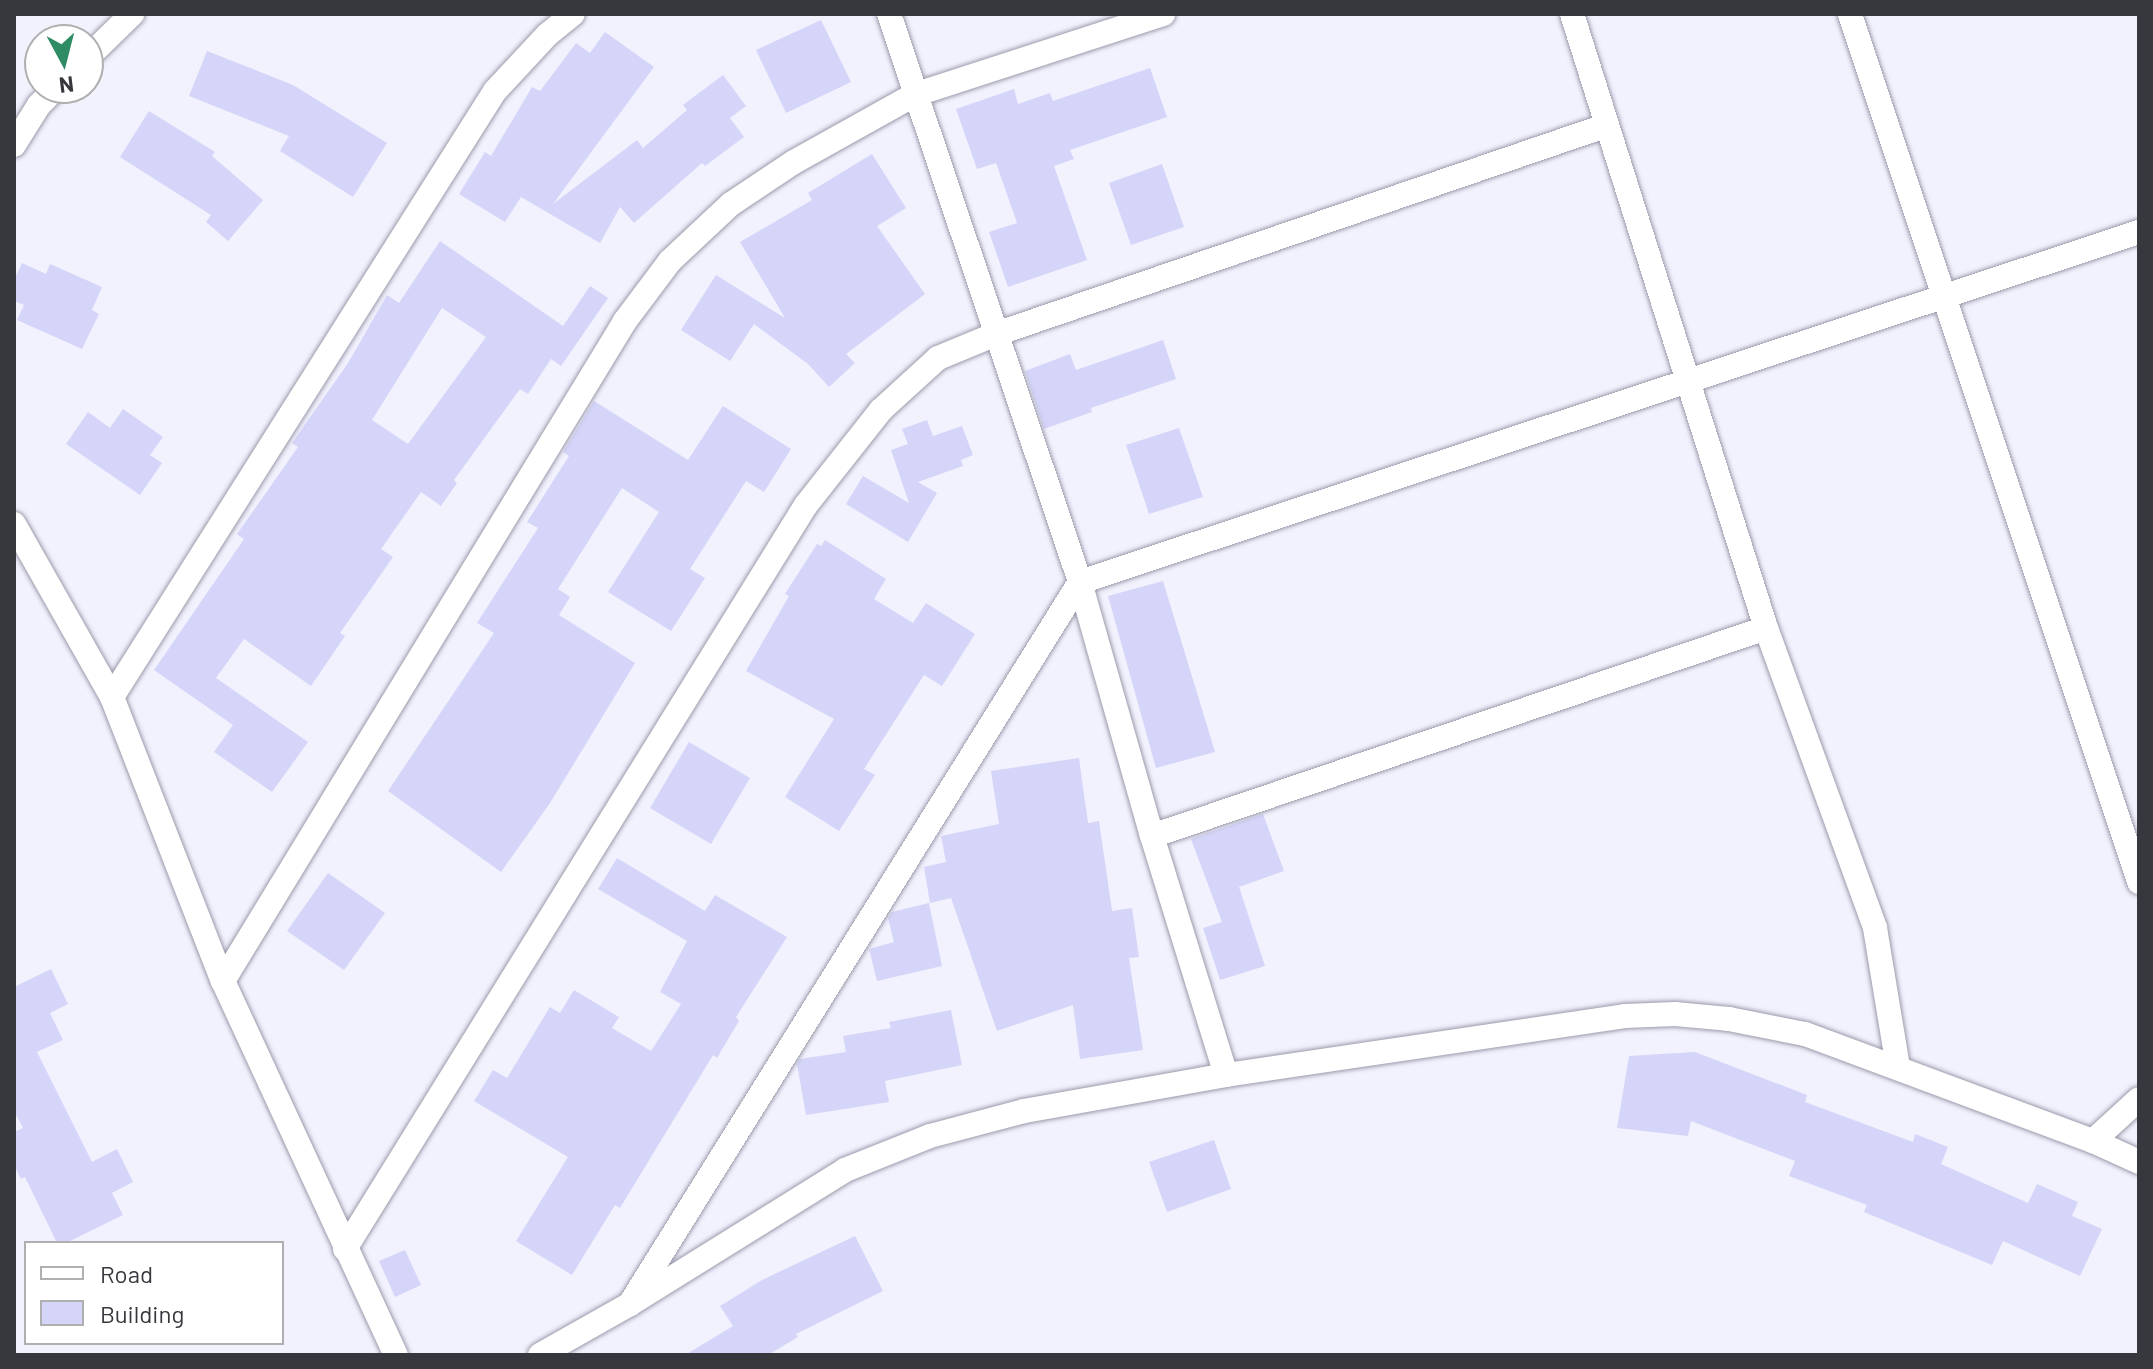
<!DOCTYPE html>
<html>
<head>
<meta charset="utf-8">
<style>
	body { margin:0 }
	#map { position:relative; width:2153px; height:1369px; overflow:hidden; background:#f2f2fe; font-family:Barlow,sans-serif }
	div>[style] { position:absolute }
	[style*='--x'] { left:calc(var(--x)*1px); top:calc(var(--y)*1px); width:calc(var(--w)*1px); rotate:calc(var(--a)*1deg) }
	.building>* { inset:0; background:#d4d5f8 }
	.roads { filter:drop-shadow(0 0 2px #9a9aab) drop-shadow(0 0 2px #9a9aab) }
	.street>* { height:24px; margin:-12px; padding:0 12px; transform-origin:12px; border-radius:12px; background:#fff }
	span { translate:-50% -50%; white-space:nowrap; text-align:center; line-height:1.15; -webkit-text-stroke:6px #fff; paint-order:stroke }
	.frame { position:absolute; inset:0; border:16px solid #37373e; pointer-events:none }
	.legend { position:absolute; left:24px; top:1241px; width:260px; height:104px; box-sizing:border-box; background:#fff; border:2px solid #afafb2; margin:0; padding:10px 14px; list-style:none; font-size:24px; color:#37373e }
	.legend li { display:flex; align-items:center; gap:16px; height:40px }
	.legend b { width:40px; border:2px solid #afafb2 }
	.north { position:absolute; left:24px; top:24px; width:80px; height:80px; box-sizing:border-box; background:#fff; border:2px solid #afafb2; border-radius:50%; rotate:173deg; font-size:22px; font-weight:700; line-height:32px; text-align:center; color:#37373e }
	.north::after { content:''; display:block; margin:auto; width:28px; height:36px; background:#2e8c64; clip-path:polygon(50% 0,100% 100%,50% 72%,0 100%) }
</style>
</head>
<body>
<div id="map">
	<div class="building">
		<div style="clip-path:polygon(821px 20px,851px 82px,786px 113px,756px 50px)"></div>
		<div style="clip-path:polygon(605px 32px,654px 67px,553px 204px,637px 140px,643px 148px,687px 110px,683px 105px,723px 75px,746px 106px,730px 118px,744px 137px,705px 166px,702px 163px,634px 223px,620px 207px,600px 243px,521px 197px,505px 222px,459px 194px,485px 152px,491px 156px,532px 87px,540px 91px,576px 43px,590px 53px)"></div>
		<div style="clip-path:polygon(207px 51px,293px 85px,387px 143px,353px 197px,280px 151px,289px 136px,189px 96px)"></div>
		<div style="clip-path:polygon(1150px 68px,1167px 117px,1070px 150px,1074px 159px,1054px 166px,1087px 260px,1008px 287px,989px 232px,1017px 223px,996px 163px,977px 169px,956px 109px,1014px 89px,1018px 104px,1050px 93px,1053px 101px)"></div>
		<div style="clip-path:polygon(149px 111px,215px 152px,212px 156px,263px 200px,228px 241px,206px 222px,211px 215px,120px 157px)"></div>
		<div style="clip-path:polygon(872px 154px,906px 208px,877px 226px,925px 294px,846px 354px,855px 363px,829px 387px,808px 364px,754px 324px,730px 361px,681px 330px,716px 275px,785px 318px,740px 242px,812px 200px,808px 193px)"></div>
		<div style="clip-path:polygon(1162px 164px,1184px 227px,1131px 245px,1109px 183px)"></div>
		<div style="clip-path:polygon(evenodd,440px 241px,563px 326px,590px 286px,608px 298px,561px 366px,551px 359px,528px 394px,520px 389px,454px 480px,457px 483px,441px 506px,421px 492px,381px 549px,393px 557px,340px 633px,345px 636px,311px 686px,244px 639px,216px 678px,308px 742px,272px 792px,214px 752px,233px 725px,154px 670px,244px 539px,237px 534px,298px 447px,292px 443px,348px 363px,387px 295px,399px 303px,440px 241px,442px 308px,486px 337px,408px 444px,372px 420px,442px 308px)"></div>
		<div style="clip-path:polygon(22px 263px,46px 274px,50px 264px,102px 287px,92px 310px,99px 314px,82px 349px,17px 320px,24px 305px,14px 301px,14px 280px)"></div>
		<div style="clip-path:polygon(1163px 340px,1176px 379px,1091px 408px,1092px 412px,1044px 429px,1025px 371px,1070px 354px,1076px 370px)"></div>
		<div style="clip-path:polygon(594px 401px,688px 460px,723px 406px,791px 449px,764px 492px,746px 481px,690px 569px,705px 578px,671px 631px,608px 592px,659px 512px,622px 488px,558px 589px,570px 597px,559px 615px,635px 663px,550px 803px,501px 872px,388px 791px,494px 633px,477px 623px,538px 528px,527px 522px,569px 456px,563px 452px)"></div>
		<div style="clip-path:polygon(123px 409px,163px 437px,150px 455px,162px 463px,140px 495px,66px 444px,88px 412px,110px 428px)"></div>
		<div style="clip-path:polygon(927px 420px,933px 436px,962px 426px,973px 455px,961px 460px,963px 466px,918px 482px,937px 493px,908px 542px,846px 504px,863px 476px,909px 503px,891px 450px,908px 444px,902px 429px)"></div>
		<div style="clip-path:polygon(1179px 428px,1203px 497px,1149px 514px,1126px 445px)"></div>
		<div style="clip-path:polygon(825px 540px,886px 579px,874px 599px,913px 623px,926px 603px,975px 634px,942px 686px,924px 675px,864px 769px,875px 775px,839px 831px,785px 797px,834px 719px,746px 671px,789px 596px,785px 594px,817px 544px,821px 546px)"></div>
		<div style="clip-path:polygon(1163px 581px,1215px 752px,1156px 768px,1108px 596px)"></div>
		<div style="clip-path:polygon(689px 742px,750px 778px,711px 844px,650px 808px)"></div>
		<div style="clip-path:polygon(1079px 758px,1088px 823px,1099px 821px,1112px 911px,1132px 908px,1139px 957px,1129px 958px,1143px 1050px,1080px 1059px,1073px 1005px,997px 1031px,951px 898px,930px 903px,924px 867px,946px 862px,941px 836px,999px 824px,991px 771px)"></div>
		<div style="clip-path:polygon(1263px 814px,1284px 871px,1239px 887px,1265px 966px,1220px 980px,1203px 928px,1222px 922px,1191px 839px)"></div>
		<div style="clip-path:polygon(617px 858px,705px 911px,715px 895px,787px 937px,736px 1017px,739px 1021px,717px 1058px,713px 1055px,620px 1208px,615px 1205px,572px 1275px,516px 1241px,568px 1157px,474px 1101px,493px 1070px,507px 1078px,550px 1007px,560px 1013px,574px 990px,619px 1017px,612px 1028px,651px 1051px,681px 1004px,660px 992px,687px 941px,598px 889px)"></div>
		<div style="clip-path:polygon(328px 873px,385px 913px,344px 970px,287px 931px)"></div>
		<div style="clip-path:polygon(929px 903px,942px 966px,877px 981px,869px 949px,894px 942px,888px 918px,892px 912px)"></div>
		<div style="clip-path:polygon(51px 969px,68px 1004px,50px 1013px,63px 1040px,37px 1052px,92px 1162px,117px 1149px,133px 1182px,112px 1193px,123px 1215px,66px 1243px,57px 1243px,25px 1177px,21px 1179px,14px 1165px,14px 1132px,23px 1128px,14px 1111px,14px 987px)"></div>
		<div style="clip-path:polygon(951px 1010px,962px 1065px,885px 1081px,889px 1102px,806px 1115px,797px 1064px,800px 1059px,846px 1052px,843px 1036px,891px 1028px,889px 1022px)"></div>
		<div style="clip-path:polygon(1695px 1052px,1807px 1095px,1805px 1102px,1913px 1142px,1915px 1134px,1948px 1147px,1941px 1164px,2028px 1203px,2037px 1184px,2078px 1202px,2072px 1216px,2102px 1229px,2080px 1276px,2003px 1241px,1992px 1265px,1864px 1212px,1867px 1205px,1789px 1176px,1795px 1161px,1691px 1121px,1688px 1136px,1617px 1128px,1629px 1056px)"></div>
		<div style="clip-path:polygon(1214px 1140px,1231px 1189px,1167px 1212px,1149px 1162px)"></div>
		<div style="clip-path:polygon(855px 1236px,883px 1291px,796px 1334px,798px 1337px,768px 1355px,685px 1355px,733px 1326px,720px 1306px,762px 1280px)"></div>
		<div style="clip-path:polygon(405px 1250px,421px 1285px,395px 1297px,379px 1261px)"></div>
	</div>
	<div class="roads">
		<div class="street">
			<div style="--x:889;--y:14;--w:599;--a:71.41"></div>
			<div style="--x:1080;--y:582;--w:264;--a:74.2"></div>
			<div style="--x:1152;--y:836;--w:250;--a:72.8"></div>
			<div style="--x:1572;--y:14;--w:644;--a:72.47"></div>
			<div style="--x:1766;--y:628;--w:319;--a:70"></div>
			<div style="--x:1875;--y:928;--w:141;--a:80.6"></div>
			<div style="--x:1850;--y:14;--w:915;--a:71.58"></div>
			<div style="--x:88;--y:57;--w:62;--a:-44.3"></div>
			<div style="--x:14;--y:145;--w:47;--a:-58"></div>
			<div style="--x:39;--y:105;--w:24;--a:-45"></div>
			<div style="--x:14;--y:524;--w:199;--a:60.5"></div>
			<div style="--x:112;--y:697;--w:305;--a:68.7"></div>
			<div style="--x:223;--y:981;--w:412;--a:65.2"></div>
			<div style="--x:112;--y:697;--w:717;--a:-57.71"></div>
			<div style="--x:495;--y:91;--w:76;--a:-47.1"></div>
			<div style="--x:547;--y:35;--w:33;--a:-39"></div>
			<div style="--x:1152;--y:836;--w:648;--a:-18.71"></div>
			<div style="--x:223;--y:981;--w:773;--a:-58.65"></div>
			<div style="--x:625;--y:321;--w:75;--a:-53.1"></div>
			<div style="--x:670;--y:261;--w:83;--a:-43.1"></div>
			<div style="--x:731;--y:204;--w:76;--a:-33.7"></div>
			<div style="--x:794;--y:162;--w:137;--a:-29.2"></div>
			<div style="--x:914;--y:95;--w:262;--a:-18"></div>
			<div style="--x:2093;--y:1141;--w:62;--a:-42.4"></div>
			<div style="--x:345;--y:1249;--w:875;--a:-58.22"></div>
			<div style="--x:806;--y:505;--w:121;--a:-51.7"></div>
			<div style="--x:881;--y:410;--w:77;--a:-42.4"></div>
			<div style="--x:938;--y:358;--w:63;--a:-22.5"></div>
			<div style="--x:996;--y:334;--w:644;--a:-18.86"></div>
			<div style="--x:630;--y:1304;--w:851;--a:-58.07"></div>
			<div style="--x:1080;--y:582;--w:1115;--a:-18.29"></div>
			<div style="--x:540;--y:1355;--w:103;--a:-29.5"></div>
			<div style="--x:630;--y:1304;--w:253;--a:-31.9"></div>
			<div style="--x:845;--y:1170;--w:92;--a:-21.8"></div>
			<div style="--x:930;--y:1136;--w:97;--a:-14.9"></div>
			<div style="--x:1024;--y:1111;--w:205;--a:-10.1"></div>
			<div style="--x:1226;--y:1075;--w:403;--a:-8.4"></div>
			<div style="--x:1625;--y:1016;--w:50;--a:-2.3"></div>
			<div style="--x:1675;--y:1014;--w:54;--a:5.3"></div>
			<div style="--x:1729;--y:1019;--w:77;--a:11.2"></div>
			<div style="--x:1805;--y:1034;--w:307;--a:20.4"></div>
			<div style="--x:2093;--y:1141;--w:51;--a:24.5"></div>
		</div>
	</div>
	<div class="frame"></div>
	<ul class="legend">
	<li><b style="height:10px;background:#fff"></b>Road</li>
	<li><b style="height:22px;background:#d4d5f8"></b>Building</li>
	</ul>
	<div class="north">N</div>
</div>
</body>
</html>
